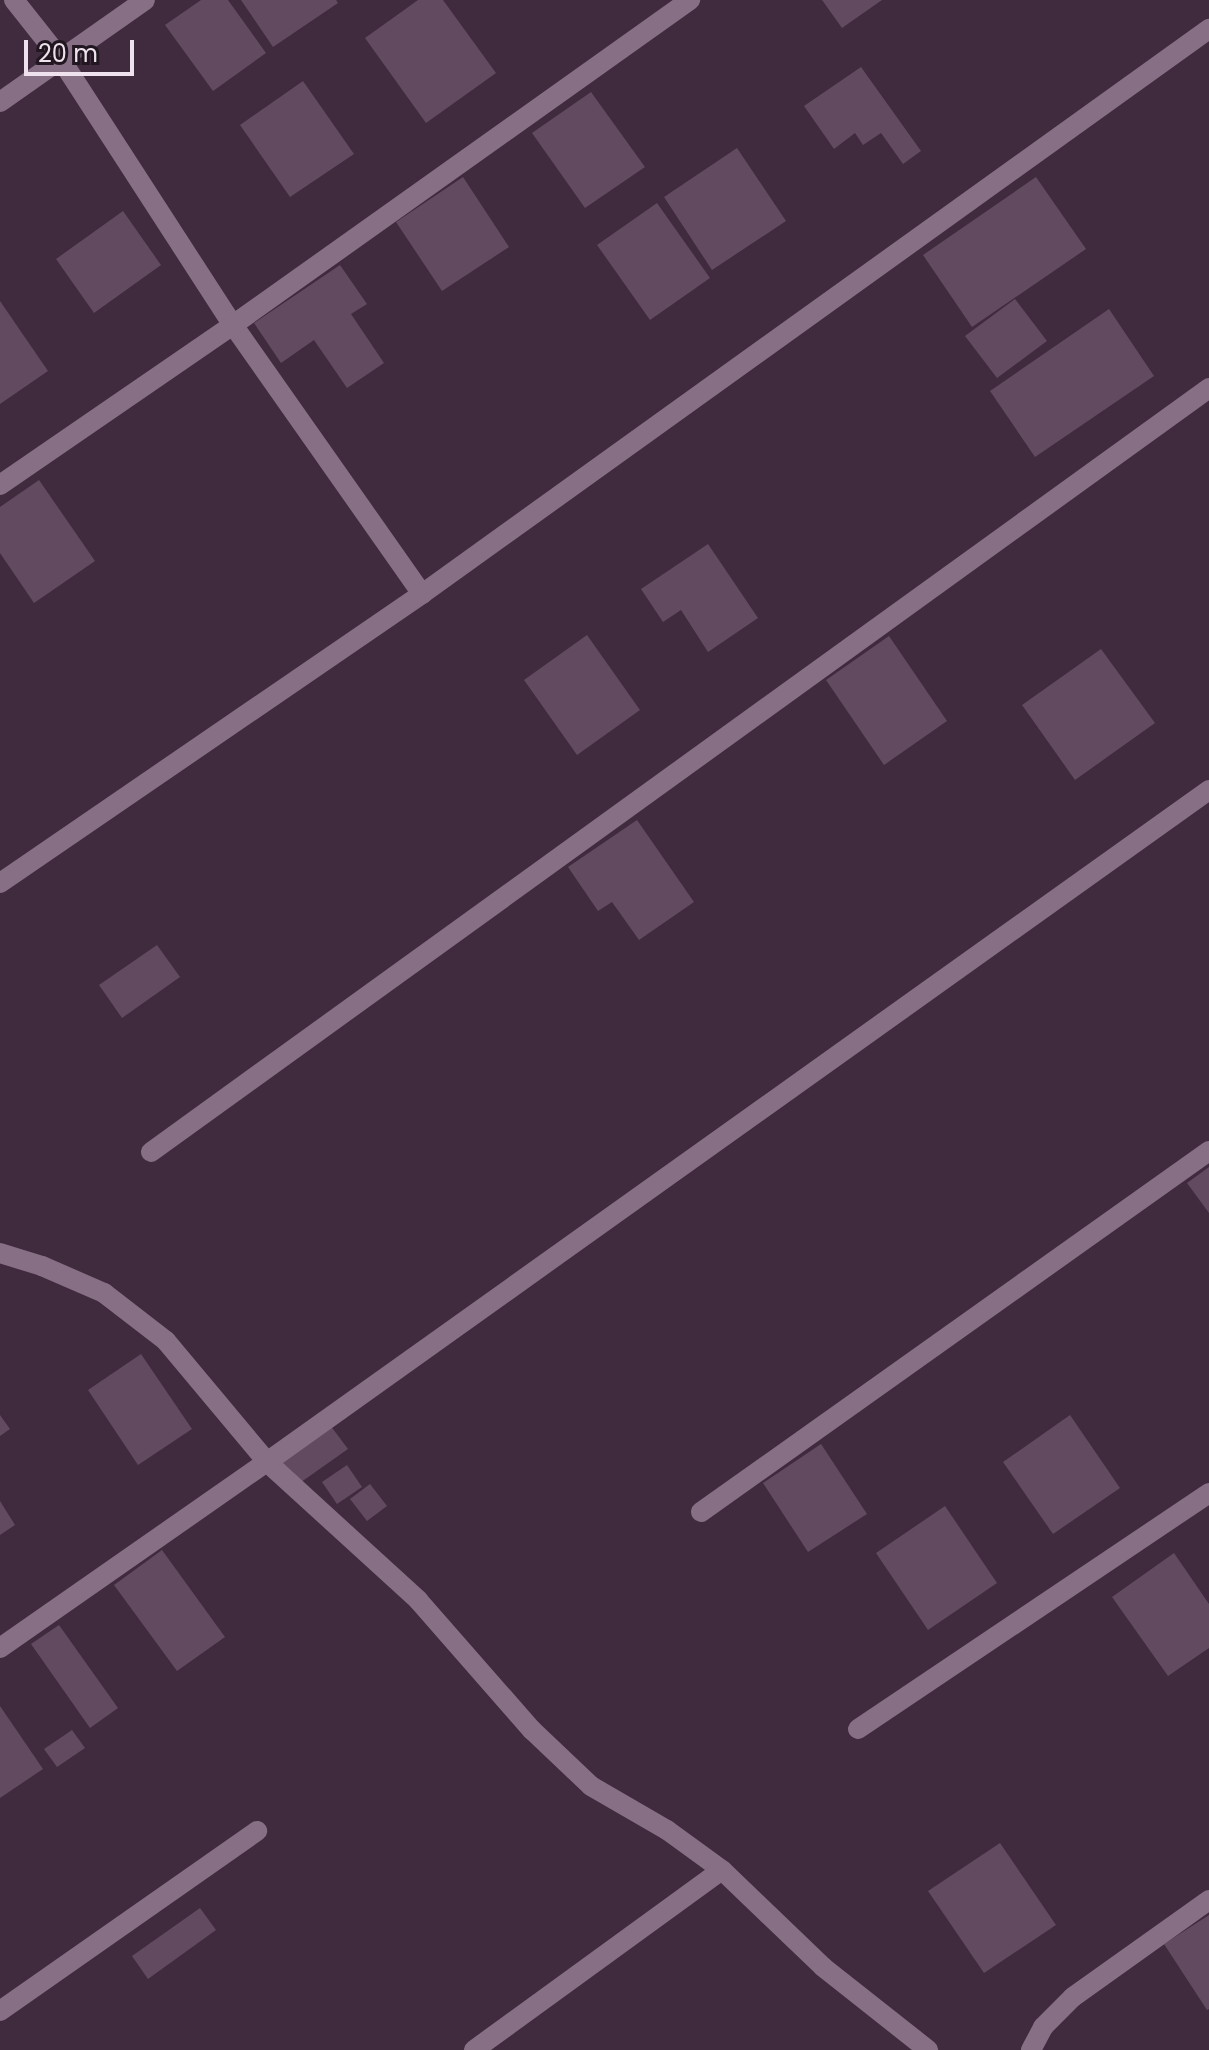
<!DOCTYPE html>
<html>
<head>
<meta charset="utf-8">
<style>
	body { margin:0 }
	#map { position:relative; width:1209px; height:2050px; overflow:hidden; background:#3f2a3e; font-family:Poppins,sans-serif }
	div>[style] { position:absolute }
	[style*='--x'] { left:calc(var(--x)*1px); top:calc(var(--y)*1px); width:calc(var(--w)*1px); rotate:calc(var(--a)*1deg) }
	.building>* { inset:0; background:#624b61 }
	.street>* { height:20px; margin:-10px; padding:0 10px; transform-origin:10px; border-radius:10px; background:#876f86 }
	span { translate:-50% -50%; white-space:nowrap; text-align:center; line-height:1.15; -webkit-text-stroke:6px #201720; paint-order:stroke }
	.scale { position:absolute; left:24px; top:40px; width:110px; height:36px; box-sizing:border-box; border:4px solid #efe2ee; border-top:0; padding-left:10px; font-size:24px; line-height:28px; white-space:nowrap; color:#efe2ee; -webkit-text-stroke:6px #201720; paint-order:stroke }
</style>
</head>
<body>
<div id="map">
	<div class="building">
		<div style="clip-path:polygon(201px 0,228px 0,266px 53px,213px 91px,165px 25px)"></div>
		<div style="clip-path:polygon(241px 0,336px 0,338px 3px,273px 47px)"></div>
		<div style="clip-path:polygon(418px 0,443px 0,496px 73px,426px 123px,365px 38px)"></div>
		<div style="clip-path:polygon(822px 0,882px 0,842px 28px)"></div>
		<div style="clip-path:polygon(861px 67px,921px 151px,903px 164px,881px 133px,863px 145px,855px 133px,834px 149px,804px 106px)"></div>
		<div style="clip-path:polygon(303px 81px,354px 154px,290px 197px,240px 125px)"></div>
		<div style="clip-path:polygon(591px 92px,645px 167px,585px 208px,532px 133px)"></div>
		<div style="clip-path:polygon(737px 148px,786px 221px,712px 270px,664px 197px)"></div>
		<div style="clip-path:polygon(463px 177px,509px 247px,442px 291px,396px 222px)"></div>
		<div style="clip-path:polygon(1036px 177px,1086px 249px,972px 327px,923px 255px)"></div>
		<div style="clip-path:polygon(657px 203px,710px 278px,650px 320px,597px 245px)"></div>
		<div style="clip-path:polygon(123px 211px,161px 265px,94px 313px,56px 259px)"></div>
		<div style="clip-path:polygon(340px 265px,367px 304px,351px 314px,384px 363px,347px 388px,314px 340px,281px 363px,254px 323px)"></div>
		<div style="clip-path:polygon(1015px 299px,1047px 341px,997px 378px,965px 336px)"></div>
		<div style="clip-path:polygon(0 301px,48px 371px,0 404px)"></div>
		<div style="clip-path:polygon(1109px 309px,1154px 376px,1035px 457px,990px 391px)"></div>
		<div style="clip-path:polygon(39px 480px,95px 561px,34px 603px,0 553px,0 507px)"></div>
		<div style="clip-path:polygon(708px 544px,758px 618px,708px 652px,681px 610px,663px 622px,641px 589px)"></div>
		<div style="clip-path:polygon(587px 635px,640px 710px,577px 755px,524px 680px)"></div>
		<div style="clip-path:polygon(889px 636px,947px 721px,884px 765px,826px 680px)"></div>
		<div style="clip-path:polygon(1101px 649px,1155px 723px,1075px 780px,1022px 705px)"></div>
		<div style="clip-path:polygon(637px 820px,694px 902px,639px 940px,612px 902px,598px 911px,568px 867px)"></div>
		<div style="clip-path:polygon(157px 945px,180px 977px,122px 1018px,99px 985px)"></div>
		<div style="clip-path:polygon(1209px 1167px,1209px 1213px,1187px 1183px)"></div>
		<div style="clip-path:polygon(141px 1354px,192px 1429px,138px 1465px,88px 1390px)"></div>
		<div style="clip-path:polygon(0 1415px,10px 1429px,0 1436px)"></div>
		<div style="clip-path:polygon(1070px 1415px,1120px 1488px,1053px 1534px,1003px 1462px)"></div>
		<div style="clip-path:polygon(330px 1425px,348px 1449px,297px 1485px,280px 1460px)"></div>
		<div style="clip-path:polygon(821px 1444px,867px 1514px,808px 1552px,763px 1483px)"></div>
		<div style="clip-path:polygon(347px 1465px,362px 1487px,337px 1504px,322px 1482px)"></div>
		<div style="clip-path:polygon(370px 1484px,387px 1506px,367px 1521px,350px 1499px)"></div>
		<div style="clip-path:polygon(0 1501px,15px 1525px,0 1535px)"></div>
		<div style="clip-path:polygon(945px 1506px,997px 1583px,928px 1630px,876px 1553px)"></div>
		<div style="clip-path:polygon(162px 1550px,225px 1637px,177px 1671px,114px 1585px)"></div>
		<div style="clip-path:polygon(1174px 1553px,1209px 1604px,1209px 1648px,1168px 1676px,1112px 1597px)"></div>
		<div style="clip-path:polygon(59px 1625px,118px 1708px,90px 1728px,31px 1644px)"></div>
		<div style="clip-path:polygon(0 1706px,43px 1769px,0 1798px)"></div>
		<div style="clip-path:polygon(72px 1730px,85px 1748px,57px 1767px,44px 1749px)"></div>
		<div style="clip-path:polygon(1000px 1843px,1056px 1925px,984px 1973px,928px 1891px)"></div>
		<div style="clip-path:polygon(200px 1908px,216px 1930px,148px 1979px,132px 1956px)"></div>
		<div style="clip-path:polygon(1209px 1915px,1209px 2009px,1207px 2010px,1164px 1944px)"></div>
	</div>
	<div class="street">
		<div style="--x:14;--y:0;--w:74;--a:51.6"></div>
		<div style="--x:60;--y:58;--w:318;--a:57.1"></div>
		<div style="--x:233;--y:325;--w:329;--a:54.9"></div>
		<div style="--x:0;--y:102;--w:177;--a:-35.1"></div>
		<div style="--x:0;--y:485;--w:283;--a:-34.5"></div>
		<div style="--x:233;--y:325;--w:561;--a:-35.42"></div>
		<div style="--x:0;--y:883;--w:511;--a:-34.4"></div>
		<div style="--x:422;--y:594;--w:969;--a:-35.68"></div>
		<div style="--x:151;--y:1152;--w:1305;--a:-35.83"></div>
		<div style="--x:0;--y:1253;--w:44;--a:17.2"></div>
		<div style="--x:42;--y:1266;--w:68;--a:23.5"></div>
		<div style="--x:104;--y:1293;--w:78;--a:37.7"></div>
		<div style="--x:166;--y:1341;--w:158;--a:50.1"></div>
		<div style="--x:267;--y:1462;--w:205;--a:42.4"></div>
		<div style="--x:418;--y:1600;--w:173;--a:48.8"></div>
		<div style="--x:532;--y:1730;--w:81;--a:43.5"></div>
		<div style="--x:591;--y:1786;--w:88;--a:30.1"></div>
		<div style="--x:667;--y:1830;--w:68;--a:36"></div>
		<div style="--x:722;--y:1870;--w:140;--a:43.8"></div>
		<div style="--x:823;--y:1967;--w:134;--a:38.3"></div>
		<div style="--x:701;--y:1512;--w:623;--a:-35.4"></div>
		<div style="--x:0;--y:1648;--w:325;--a:-34.9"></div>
		<div style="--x:267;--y:1462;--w:1157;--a:-35.5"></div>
		<div style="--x:858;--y:1729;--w:423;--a:-33.9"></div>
		<div style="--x:0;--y:2011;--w:314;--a:-35"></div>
		<div style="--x:474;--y:2050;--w:306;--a:-36"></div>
		<div style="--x:1031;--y:2050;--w:26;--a:-62"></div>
		<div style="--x:1043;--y:2027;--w:42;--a:-45"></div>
		<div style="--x:1073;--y:1997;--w:167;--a:-35.5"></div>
	</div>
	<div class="scale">20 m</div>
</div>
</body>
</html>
